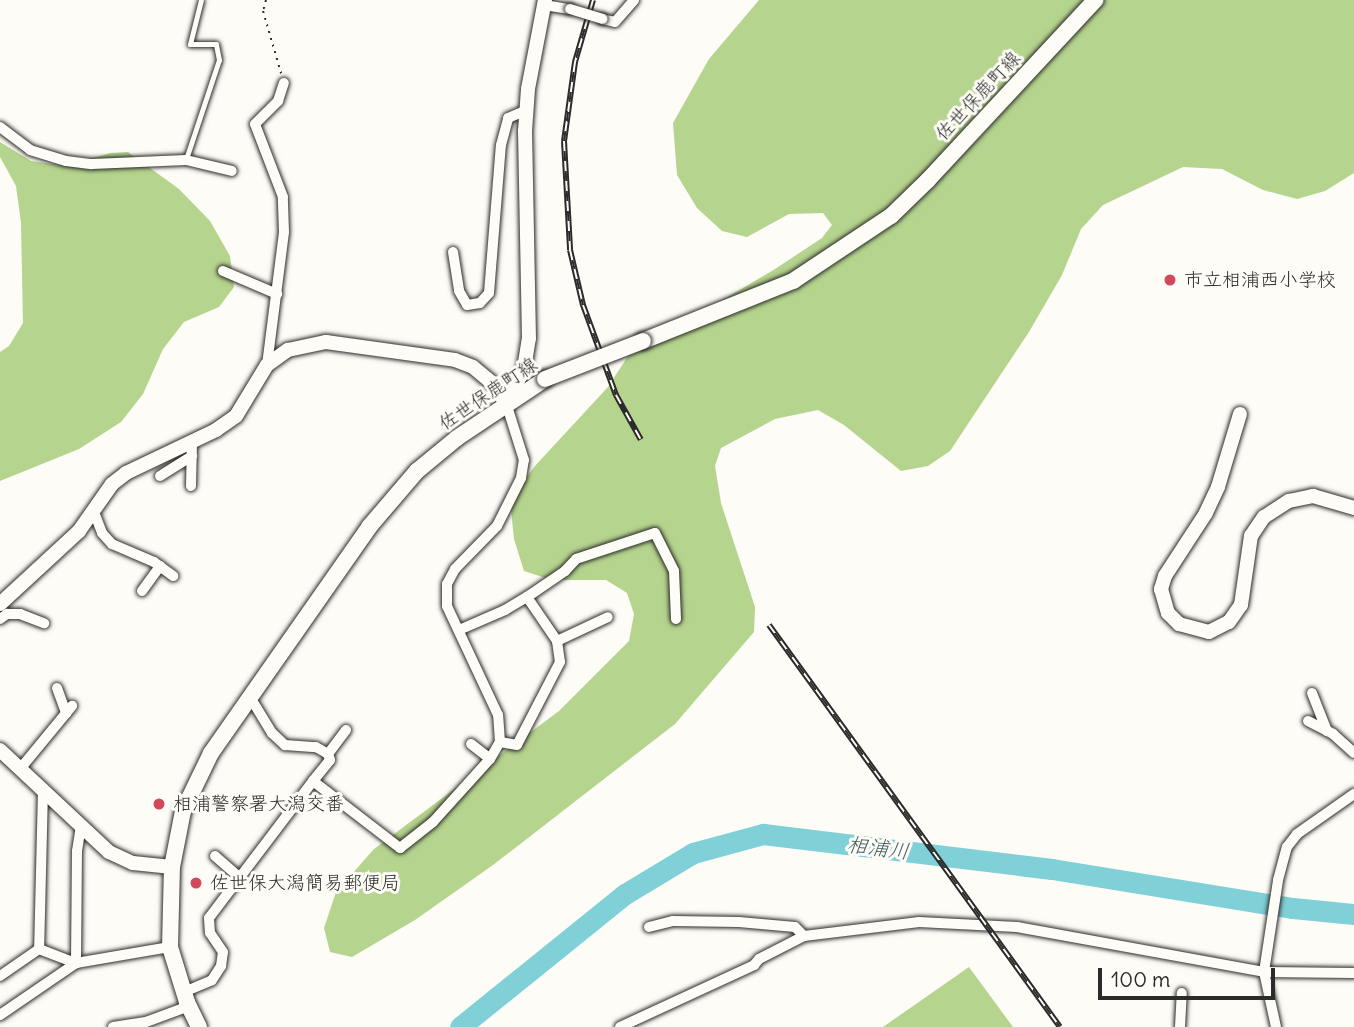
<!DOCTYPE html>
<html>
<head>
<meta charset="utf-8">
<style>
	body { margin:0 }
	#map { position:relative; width:1354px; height:1027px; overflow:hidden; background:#fdfcf7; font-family:Delius,"Klee One",sans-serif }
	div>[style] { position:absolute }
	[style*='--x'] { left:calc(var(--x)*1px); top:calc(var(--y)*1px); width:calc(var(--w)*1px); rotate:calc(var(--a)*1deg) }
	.green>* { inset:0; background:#b5d48d }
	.river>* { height:21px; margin:-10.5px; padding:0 10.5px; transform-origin:10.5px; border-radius:10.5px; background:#7fd0d7 }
	.path>* { height:2px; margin-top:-1px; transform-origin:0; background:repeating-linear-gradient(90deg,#2b2b2b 0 2px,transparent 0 7px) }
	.roads { filter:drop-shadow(0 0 2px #2b2b2b) drop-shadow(0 0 2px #2b2b2b) }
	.service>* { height:5px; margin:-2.5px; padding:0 2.5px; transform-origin:2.5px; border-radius:2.5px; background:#fdfcf7 }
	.minor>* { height:10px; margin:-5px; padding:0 5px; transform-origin:5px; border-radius:5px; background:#fdfcf7 }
	.tertiary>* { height:14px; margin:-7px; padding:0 7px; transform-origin:7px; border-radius:7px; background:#fdfcf7 }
	.secondary>* { height:16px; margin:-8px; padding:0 8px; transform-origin:8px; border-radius:8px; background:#fdfcf7 }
	.rail>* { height:6px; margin-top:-3px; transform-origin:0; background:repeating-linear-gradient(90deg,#fdfcf7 0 10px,#2b2b2b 0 20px); box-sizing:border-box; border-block:2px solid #2b2b2b }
	.bridges { filter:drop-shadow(0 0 2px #2b2b2b) drop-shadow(0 0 2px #2b2b2b) }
	.minor-bridge>* { height:10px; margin:-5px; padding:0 5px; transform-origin:5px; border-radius:5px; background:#fdfcf7 }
	.secondary-bridge>* { height:16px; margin:-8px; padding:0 8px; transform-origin:8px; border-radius:8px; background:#fdfcf7 }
	.dots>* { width:19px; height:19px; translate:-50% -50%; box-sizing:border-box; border:4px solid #fdfcf7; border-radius:50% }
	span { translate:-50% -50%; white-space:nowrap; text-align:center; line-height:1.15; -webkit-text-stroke:6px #fdfcf7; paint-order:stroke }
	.street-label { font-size:19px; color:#2b2b2b }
	.poi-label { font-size:19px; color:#2b2b2b }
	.left { translate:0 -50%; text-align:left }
	.water-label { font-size:21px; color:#445d5f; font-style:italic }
	.scale { position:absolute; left:1098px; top:968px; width:177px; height:32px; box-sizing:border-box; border:4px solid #2b2b2b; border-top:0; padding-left:9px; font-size:21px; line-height:24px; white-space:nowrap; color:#2b2b2b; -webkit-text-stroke:5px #fdfcf7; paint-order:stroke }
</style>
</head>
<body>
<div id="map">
	<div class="green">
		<div style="clip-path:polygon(759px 0,1354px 0,1354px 173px,1325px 191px,1297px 199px,1263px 190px,1222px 169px,1183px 167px,1103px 205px,1081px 229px,1062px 275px,1029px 332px,950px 451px,928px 466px,901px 471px,844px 425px,818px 410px,775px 419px,721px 448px,715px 466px,721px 503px,755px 607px,754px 632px,675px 724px,493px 865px,415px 920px,352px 957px,330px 952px,324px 928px,336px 892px,374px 849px,559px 711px,629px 641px,634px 614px,627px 593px,606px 580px,552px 580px,524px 571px,514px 539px,510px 500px,534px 467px,608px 387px,628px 356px,775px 269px,822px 238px,832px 225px,823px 213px,789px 214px,747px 237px,722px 231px,697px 208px,677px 175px,673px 123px,709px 59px)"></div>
		<div style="clip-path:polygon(0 142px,31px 161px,67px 166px,110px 153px,128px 152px,179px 189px,210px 221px,230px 256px,234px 287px,219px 307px,184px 322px,163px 349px,143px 394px,121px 422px,79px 449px,0 481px,0 352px,9px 346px,23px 323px,21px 223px,16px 186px,0 157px)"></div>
		<div style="clip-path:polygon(969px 967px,1013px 1027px,883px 1027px)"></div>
	</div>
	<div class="river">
		<div style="--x:460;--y:1027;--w:212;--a:-38.9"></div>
		<div style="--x:625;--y:894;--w:79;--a:-31.1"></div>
		<div style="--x:693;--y:853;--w:73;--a:-15.2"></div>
		<div style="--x:763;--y:834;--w:291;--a:6.9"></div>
		<div style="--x:1052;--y:869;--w:244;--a:9.2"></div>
		<div style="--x:1293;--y:908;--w:61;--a:5.6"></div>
	</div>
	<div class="path">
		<div style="--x:266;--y:0;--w:11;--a:105"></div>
		<div style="--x:263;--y:11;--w:65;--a:73.8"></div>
	</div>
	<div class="roads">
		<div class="service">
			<div style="--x:186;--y:159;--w:104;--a:-71.6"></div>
			<div style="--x:219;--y:60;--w:16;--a:-101"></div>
			<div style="--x:216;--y:44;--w:26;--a:180"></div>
			<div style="--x:190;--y:44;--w:45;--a:-76"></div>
		</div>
		<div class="minor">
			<div style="--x:544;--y:5;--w:26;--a:9"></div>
			<div style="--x:602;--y:19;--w:13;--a:13"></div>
			<div style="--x:615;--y:22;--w:29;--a:-49"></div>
			<div style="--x:0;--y:127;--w:38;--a:37"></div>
			<div style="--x:30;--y:150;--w:38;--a:17"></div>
			<div style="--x:66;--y:161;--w:26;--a:7"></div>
			<div style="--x:92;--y:164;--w:94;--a:-2.4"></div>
			<div style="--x:186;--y:160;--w:47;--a:13.4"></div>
			<div style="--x:453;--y:252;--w:39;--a:81"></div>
			<div style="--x:459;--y:291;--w:16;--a:60"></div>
			<div style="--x:467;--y:305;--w:13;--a:-9"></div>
			<div style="--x:480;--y:303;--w:13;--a:-48"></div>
			<div style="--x:489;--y:293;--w:148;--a:-85.4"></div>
			<div style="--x:501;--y:145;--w:28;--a:-75"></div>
			<div style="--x:508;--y:118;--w:21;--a:-23"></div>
			<div style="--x:223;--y:271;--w:59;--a:23.1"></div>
			<div style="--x:267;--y:365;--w:134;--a:-82.7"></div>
			<div style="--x:284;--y:232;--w:35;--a:-92"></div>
			<div style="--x:283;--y:197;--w:78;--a:-111"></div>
			<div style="--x:255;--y:124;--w:33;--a:-45"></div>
			<div style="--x:278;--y:101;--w:19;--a:-72"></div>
			<div style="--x:160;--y:476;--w:38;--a:-32"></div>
			<div style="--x:191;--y:486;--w:45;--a:-88.7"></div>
			<div style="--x:94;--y:512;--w:22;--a:69"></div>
			<div style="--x:102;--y:533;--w:15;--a:48"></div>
			<div style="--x:112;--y:544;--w:46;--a:23.2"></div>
			<div style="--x:154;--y:562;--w:24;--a:36"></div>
			<div style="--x:142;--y:591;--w:31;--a:-54"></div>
			<div style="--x:527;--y:597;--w:46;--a:-34.4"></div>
			<div style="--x:565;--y:571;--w:16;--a:-47"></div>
			<div style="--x:576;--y:559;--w:83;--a:-18.2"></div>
			<div style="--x:655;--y:533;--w:42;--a:63.4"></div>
			<div style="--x:674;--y:571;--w:48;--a:87.6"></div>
			<div style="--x:0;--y:619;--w:9;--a:-36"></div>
			<div style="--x:7;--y:614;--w:13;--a:0"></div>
			<div style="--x:20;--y:614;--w:26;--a:21"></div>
			<div style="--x:459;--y:630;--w:50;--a:-23.5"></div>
			<div style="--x:505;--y:610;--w:26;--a:-31"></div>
			<div style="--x:527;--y:597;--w:53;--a:55.7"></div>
			<div style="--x:557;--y:641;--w:21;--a:82"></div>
			<div style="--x:560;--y:662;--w:93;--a:117.4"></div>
			<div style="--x:517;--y:745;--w:17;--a:-170"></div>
			<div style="--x:557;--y:641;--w:56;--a:-25.2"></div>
			<div style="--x:57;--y:688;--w:27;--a:70"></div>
			<div style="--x:1312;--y:693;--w:41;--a:68.5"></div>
			<div style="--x:250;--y:697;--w:42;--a:58.6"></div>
			<div style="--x:272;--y:733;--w:18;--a:43"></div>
			<div style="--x:285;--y:745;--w:31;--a:4"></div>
			<div style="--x:316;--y:747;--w:14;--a:30"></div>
			<div style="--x:1308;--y:721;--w:28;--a:27"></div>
			<div style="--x:1333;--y:734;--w:28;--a:42"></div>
			<div style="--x:471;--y:744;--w:24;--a:38"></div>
			<div style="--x:20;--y:769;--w:82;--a:-50.5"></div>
			<div style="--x:313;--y:781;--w:27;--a:-51"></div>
			<div style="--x:330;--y:760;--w:6;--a:-108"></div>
			<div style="--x:328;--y:754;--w:30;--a:-53"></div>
			<div style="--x:43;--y:790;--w:159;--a:91.4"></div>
			<div style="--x:39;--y:949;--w:40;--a:21"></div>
			<div style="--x:76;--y:963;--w:112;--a:-89.5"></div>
			<div style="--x:77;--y:851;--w:24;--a:-81"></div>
			<div style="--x:215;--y:856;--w:33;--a:41"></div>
			<div style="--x:649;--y:927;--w:25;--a:-14"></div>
			<div style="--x:673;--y:921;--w:66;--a:0.9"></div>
			<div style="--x:739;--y:922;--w:56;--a:5.1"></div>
			<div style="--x:795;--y:927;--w:13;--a:45"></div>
			<div style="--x:0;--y:976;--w:47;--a:-34.7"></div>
			<div style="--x:184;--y:992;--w:30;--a:-23"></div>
			<div style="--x:212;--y:980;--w:17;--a:-57"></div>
			<div style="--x:221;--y:966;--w:14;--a:-82"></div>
			<div style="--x:223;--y:952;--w:23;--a:-124"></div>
			<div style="--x:210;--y:933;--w:15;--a:-94"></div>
			<div style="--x:209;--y:918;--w:172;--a:-52.8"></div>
			<div style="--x:313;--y:781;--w:110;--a:37.6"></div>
			<div style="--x:400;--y:848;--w:42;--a:-38.2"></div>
			<div style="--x:433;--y:822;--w:85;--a:-47.9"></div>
			<div style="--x:490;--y:759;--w:20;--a:-60"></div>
			<div style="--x:500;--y:742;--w:27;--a:-94"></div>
			<div style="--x:498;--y:715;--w:120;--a:-115.1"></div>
			<div style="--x:447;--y:606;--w:22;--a:-90"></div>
			<div style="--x:447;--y:584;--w:17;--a:-62"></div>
			<div style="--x:455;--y:569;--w:60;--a:-45.7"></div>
			<div style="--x:497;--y:526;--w:54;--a:-63.4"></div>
			<div style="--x:521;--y:478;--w:18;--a:-81"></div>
			<div style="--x:524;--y:460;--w:60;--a:-107.5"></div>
			<div style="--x:0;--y:1015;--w:92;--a:-34.4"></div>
			<div style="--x:76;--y:963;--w:95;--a:-9.7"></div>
			<div style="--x:113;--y:1027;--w:33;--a:-9"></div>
			<div style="--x:146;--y:1022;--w:46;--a:-20.4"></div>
			<div style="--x:620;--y:1027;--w:148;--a:-24.8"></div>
			<div style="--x:754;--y:965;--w:8;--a:-50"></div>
			<div style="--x:759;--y:959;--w:51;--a:-27.1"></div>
			<div style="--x:804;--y:936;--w:116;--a:-6.9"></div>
			<div style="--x:919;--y:922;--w:98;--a:2.9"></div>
			<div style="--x:1017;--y:927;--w:251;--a:10.3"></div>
			<div style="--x:1264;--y:972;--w:90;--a:0.6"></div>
			<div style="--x:1180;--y:1027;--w:34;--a:-87"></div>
			<div style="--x:1276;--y:1027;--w:56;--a:-102.3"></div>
			<div style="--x:1264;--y:972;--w:93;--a:-81.3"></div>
			<div style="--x:1278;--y:880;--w:34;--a:-75"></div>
			<div style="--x:1287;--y:847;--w:16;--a:-52"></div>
			<div style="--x:1297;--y:834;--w:70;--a:-35.1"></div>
		</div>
		<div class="tertiary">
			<div style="--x:1240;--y:414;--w:76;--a:106.8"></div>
			<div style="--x:1218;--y:487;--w:29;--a:115"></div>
			<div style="--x:1206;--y:513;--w:75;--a:123.1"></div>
			<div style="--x:1165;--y:576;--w:14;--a:107"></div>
			<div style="--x:1161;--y:589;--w:25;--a:74"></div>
			<div style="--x:1168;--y:613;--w:16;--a:45"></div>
			<div style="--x:1179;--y:624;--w:31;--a:15"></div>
			<div style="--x:1209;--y:632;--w:22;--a:-27"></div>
			<div style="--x:1229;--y:622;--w:21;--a:-55"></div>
			<div style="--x:1241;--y:605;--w:70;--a:-81.8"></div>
			<div style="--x:1251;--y:536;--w:23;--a:-56"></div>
			<div style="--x:1264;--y:517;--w:30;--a:-33"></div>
			<div style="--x:1289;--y:501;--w:25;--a:-12"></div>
			<div style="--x:1313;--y:496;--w:43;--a:16.3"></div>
			<div style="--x:0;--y:604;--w:108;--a:-42.7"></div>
			<div style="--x:79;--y:531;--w:57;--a:-54.9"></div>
			<div style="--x:112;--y:484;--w:18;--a:-38"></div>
			<div style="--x:126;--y:473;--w:100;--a:-25.5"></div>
			<div style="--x:216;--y:430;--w:24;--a:-35"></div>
			<div style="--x:236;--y:416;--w:60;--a:-58.7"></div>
			<div style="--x:267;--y:365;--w:26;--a:-36"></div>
			<div style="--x:288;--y:350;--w:39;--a:-12"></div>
			<div style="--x:326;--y:342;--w:130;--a:7.9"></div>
			<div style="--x:455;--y:360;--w:19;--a:21"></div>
			<div style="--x:473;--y:367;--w:26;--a:40"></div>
			<div style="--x:493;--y:384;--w:23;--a:56"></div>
			<div style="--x:506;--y:403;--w:38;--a:-62"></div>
			<div style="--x:524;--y:369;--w:30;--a:-81"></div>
			<div style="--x:529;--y:339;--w:208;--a:-91.1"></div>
			<div style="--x:525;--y:131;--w:42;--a:-85.9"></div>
			<div style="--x:528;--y:89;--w:91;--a:-79.2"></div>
			<div style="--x:0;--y:750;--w:149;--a:43.1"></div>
			<div style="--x:109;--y:852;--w:26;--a:25"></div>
			<div style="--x:133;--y:863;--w:39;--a:6"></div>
		</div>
		<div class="secondary">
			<div style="--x:643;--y:341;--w:162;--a:-21.8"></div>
			<div style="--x:793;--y:281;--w:118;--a:-33.6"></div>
			<div style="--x:891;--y:216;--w:52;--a:-44.2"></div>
			<div style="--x:928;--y:180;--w:246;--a:-47.1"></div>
			<div style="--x:199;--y:1027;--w:28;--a:-116"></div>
			<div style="--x:187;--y:1002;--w:58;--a:-107.2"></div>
			<div style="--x:170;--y:947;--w:80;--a:-88.6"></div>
			<div style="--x:172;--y:867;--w:57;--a:-78.9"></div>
			<div style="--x:183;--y:811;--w:64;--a:-64.2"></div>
			<div style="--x:211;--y:753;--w:276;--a:-55"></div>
			<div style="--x:369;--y:527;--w:74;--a:-49.4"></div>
			<div style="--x:417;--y:471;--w:52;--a:-39.5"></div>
			<div style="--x:457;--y:438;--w:106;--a:-33.8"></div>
		</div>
	</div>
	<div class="rail">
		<div style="--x:593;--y:0;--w:65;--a:106.2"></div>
		<div style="--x:575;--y:62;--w:80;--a:97.9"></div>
		<div style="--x:564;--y:141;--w:109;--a:86.8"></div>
		<div style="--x:570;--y:250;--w:57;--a:76.7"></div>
		<div style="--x:583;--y:305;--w:96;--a:69.9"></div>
		<div style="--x:616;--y:395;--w:51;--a:60.9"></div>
		<div style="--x:769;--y:625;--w:496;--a:54.1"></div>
	</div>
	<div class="bridges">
		<div class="minor-bridge">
			<div style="--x:570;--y:9;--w:34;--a:17"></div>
		</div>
		<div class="secondary-bridge">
			<div style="--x:545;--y:379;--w:105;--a:-21.2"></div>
		</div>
	</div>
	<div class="dots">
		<div style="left:1170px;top:280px;background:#d1495b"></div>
		<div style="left:159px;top:804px;background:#d1495b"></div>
		<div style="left:196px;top:883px;background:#d1495b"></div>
	</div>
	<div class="street-label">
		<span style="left:978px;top:96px;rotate:-47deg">佐世保鹿町線</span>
		<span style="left:488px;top:394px;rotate:-34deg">佐世保鹿町線</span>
	</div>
	<div class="poi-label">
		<span class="left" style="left:1184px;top:280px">市立相浦西小学校</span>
		<span class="left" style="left:173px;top:804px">相浦警察署大潟交番</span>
		<span class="left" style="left:210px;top:883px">佐世保大潟簡易郵便局</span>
	</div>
	<div class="water-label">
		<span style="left:878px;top:848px;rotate:7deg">相浦川</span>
	</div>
	<div class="scale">100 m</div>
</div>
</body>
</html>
